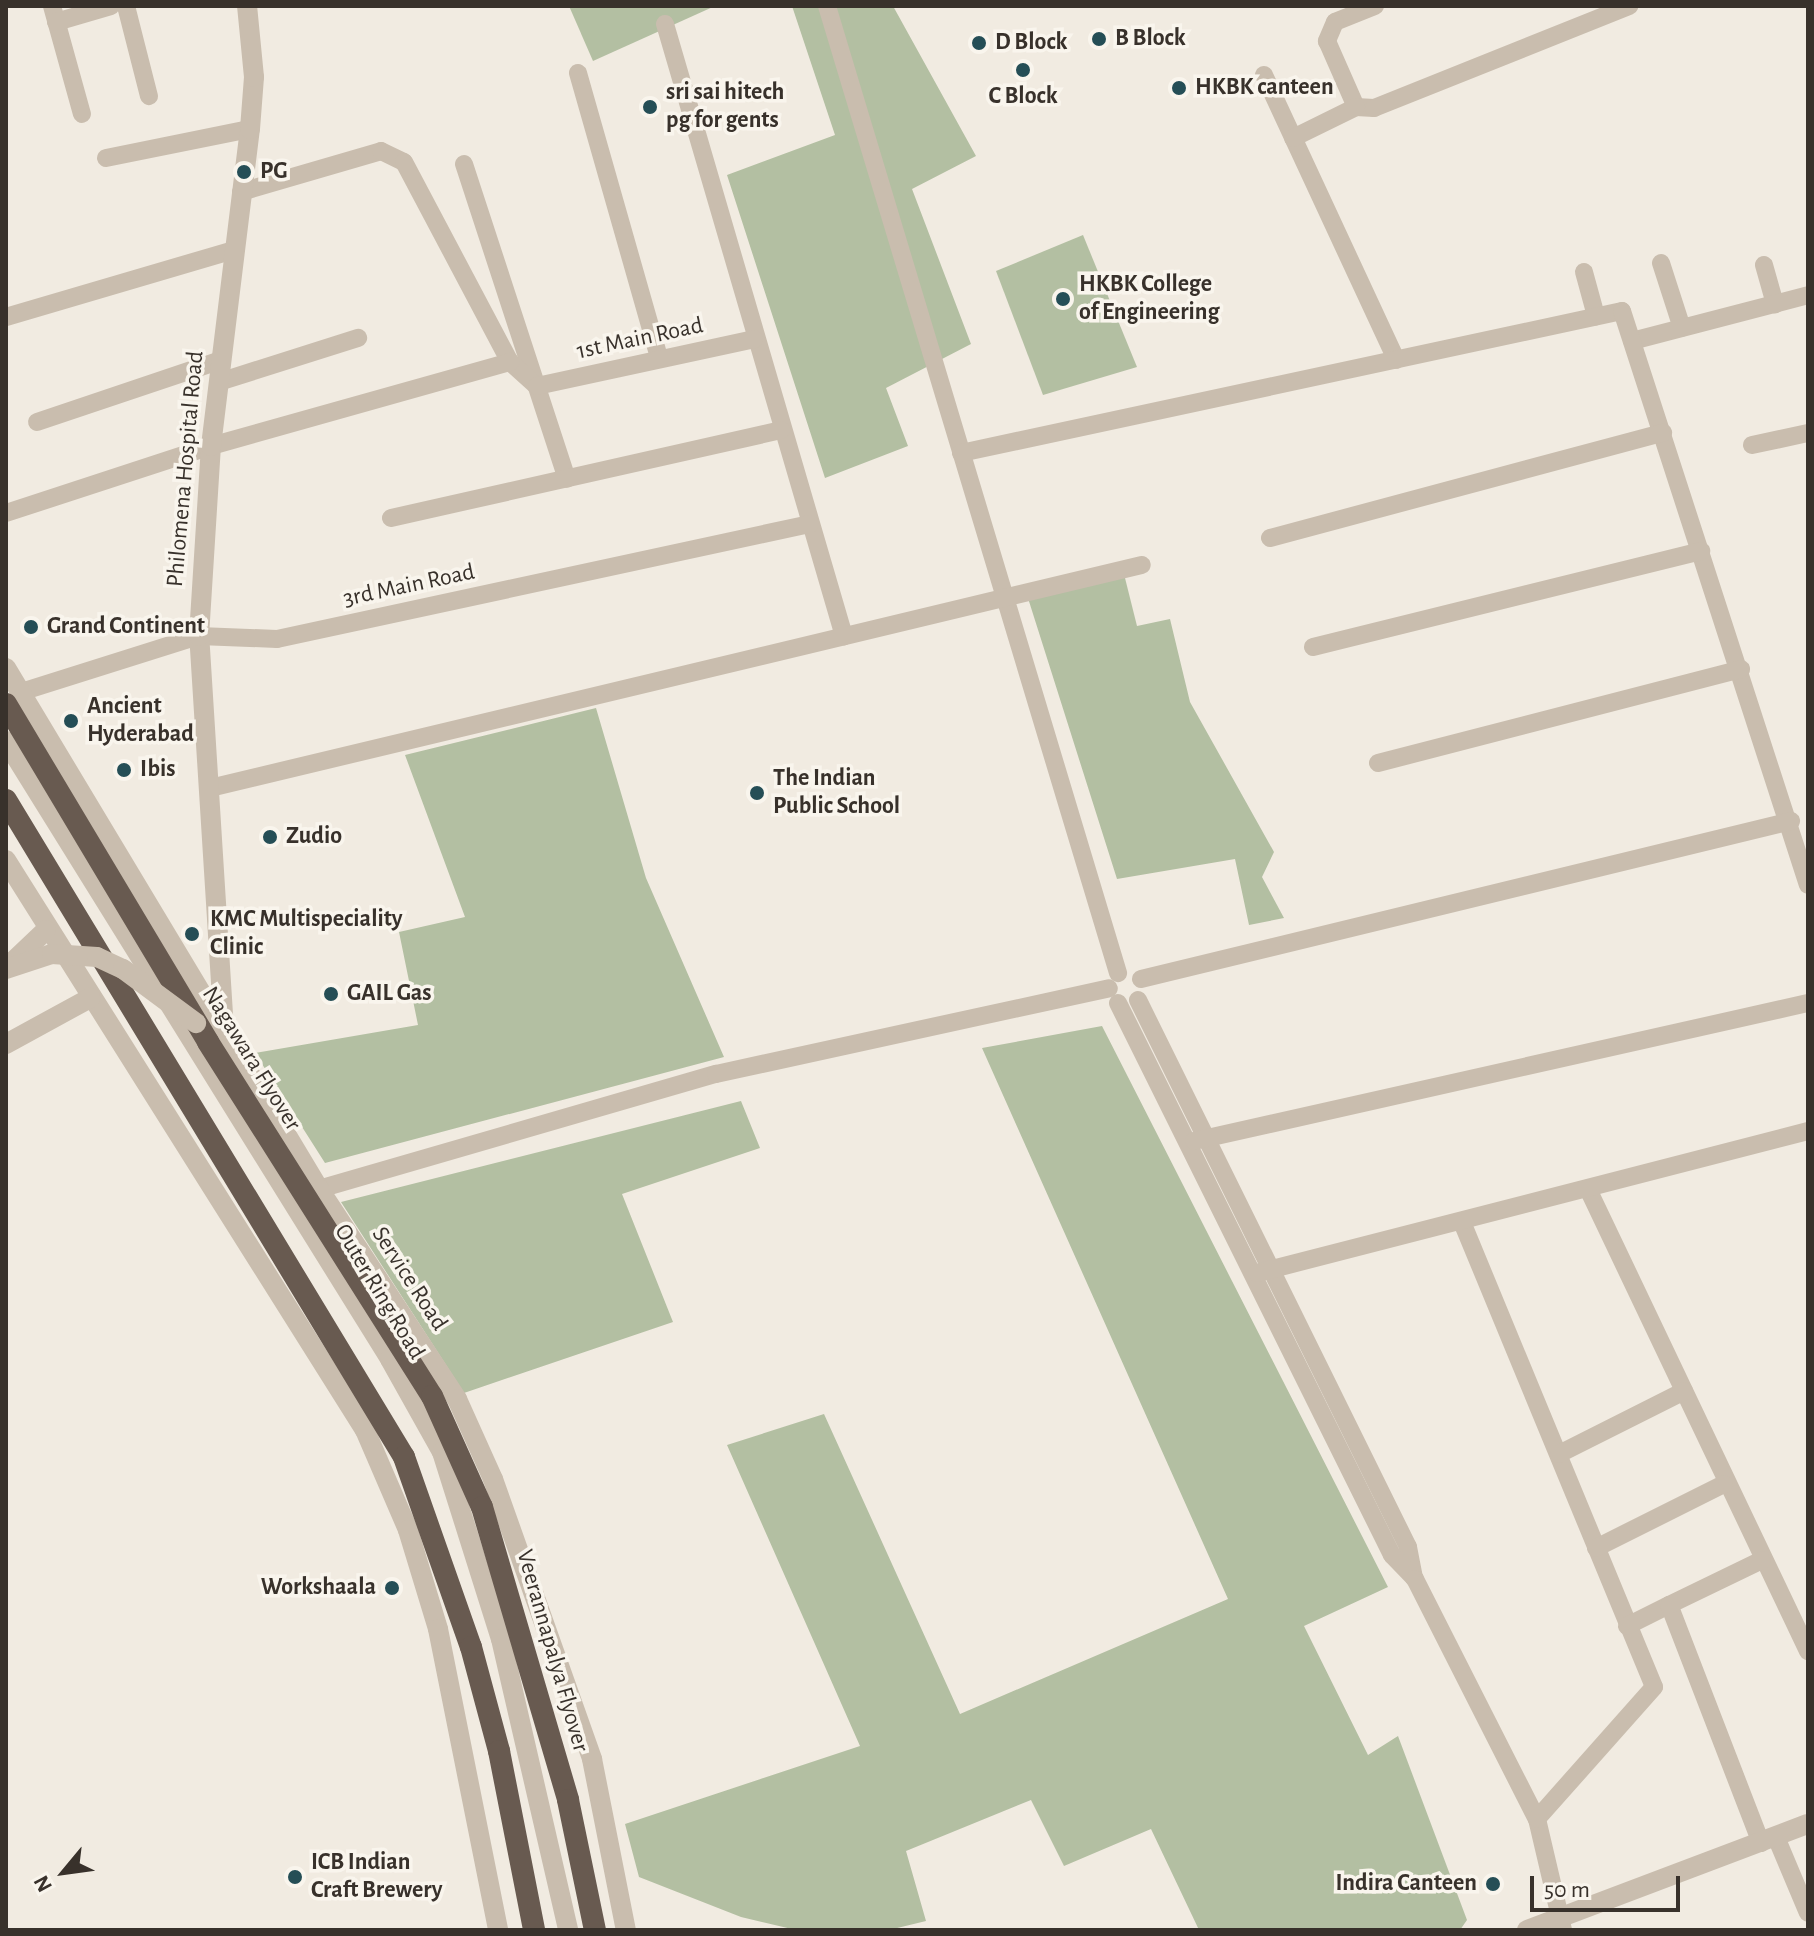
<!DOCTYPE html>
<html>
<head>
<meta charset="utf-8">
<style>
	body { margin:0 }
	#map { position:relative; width:1814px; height:1936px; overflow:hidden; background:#f1ebe1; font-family:"Alegreya Sans",sans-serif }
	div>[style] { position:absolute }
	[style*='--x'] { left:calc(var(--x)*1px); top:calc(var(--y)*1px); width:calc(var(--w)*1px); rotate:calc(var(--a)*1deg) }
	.green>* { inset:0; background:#b3bfa2 }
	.minor>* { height:18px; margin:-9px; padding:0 9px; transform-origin:9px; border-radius:9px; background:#c9bdae }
	.tertiary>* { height:20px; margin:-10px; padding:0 10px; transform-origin:10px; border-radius:10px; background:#c9bdae }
	.trunk>* { height:22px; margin:-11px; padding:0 11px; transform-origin:11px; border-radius:11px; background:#685a50 }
	.tertiary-bridge>* { height:20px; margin:-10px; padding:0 10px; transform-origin:10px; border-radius:10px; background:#c9bdae }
	.dots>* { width:22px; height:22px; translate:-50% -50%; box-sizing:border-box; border:4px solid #f9f5ed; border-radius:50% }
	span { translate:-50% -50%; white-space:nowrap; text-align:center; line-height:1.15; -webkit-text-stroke:7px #f9f5ed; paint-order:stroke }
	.poi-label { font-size:24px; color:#38312b; font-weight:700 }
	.left { translate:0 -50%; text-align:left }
	.right { translate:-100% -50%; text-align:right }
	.street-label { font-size:24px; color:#38312b }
	.frame { position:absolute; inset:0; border:8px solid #38312b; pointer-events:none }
	.north { position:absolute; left:24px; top:1832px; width:80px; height:80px; -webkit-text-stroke:6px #f9f5ed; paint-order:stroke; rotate:241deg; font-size:22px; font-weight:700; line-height:32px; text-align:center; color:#38312b }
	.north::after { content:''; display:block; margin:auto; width:28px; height:36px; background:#38312b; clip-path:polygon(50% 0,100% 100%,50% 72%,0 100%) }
	.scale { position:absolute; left:1530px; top:1876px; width:150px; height:36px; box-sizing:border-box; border:4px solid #38312b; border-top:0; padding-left:10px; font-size:24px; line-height:28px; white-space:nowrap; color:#38312b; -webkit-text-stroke:6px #f9f5ed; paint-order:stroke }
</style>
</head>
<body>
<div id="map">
	<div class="green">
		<div style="clip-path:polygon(569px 6px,715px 6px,593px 61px)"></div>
		<div style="clip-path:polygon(792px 6px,893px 6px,976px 156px,912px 189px,971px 344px,886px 388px,908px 446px,825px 478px,727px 175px,835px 135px)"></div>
		<div style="clip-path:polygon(1083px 235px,1137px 367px,1043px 395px,996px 271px)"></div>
		<div style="clip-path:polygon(1123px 570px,1137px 626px,1170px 619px,1190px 702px,1274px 852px,1262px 877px,1284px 918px,1249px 925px,1235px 859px,1117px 879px,1027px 595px)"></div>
		<div style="clip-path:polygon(596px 708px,646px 878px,724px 1057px,325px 1163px,255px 1053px,418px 1025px,399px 932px,465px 917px,405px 755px)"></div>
		<div style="clip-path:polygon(1102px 1026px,1388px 1587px,1304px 1626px,1368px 1755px,1398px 1736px,1467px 1920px,1460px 1930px,1199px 1930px,1151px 1829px,1064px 1866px,1031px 1800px,906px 1851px,926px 1921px,889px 1930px,796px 1930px,741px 1917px,639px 1877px,625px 1824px,860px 1746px,727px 1445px,824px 1414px,960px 1714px,1228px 1599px,982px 1048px)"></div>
		<div style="clip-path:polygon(741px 1101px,760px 1148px,622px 1194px,673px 1322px,464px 1393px,341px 1202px)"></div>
	</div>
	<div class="minor">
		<div style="--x:52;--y:6;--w:112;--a:74.5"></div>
		<div style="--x:126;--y:6;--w:93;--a:75.7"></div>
		<div style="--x:827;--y:6;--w:1010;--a:73.25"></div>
		<div style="--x:1375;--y:6;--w:43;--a:158.2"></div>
		<div style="--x:1335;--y:22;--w:21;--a:113"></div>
		<div style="--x:1327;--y:41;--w:72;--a:66.3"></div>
		<div style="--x:1356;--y:107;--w:18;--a:3"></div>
		<div style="--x:1374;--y:108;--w:275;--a:-21.8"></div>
		<div style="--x:56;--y:22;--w:57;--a:-16.2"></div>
		<div style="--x:665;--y:24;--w:638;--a:73.7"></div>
		<div style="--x:578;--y:73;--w:296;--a:74.1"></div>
		<div style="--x:1264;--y:75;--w:314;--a:65.1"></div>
		<div style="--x:1293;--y:138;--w:70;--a:-26.2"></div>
		<div style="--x:106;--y:158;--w:147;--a:-11.4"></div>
		<div style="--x:464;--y:164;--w:331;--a:71.9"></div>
		<div style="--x:241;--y:192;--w:146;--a:-16.3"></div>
		<div style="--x:381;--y:151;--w:25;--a:26"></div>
		<div style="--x:404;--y:162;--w:226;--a:62.1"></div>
		<div style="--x:510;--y:362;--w:36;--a:42"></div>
		<div style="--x:1661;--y:263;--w:68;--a:72.1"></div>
		<div style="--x:1764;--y:265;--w:41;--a:74.2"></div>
		<div style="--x:1584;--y:272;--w:46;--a:74.7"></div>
		<div style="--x:6;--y:317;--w:238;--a:-16.4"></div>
		<div style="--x:1632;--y:341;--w:182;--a:-14.6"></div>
		<div style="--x:219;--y:382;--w:146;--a:-17.6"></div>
		<div style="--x:537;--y:386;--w:222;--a:-12.2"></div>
		<div style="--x:37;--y:422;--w:194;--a:-18.6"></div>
		<div style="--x:1752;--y:445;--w:57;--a:-12.1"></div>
		<div style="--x:961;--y:453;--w:676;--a:-12.12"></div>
		<div style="--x:1622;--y:311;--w:603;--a:72.05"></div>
		<div style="--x:6;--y:513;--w:216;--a:-18.1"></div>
		<div style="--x:211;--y:446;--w:311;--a:-15.7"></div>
		<div style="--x:391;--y:518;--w:400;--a:-12.7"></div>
		<div style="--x:1270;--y:538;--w:407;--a:-15"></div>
		<div style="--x:1313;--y:647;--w:400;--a:-13.9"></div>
		<div style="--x:21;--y:692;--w:187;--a:-17.5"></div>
		<div style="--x:199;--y:636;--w:78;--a:2.2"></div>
		<div style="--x:277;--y:639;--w:545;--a:-12.18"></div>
		<div style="--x:1378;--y:763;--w:375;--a:-14.5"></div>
		<div style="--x:210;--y:788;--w:958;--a:-13.46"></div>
		<div style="--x:1141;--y:979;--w:669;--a:-13.66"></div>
		<div style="--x:1138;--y:1000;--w:610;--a:63.73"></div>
		<div style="--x:1408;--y:1547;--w:31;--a:79"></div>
		<div style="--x:1118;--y:1003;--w:616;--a:63.6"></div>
		<div style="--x:1392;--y:1555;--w:33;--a:46"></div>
		<div style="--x:1415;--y:1579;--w:269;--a:63.1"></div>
		<div style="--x:1537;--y:1819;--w:114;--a:76.8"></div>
		<div style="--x:1194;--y:1141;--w:629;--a:-12.67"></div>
		<div style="--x:319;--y:1189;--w:413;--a:-16.2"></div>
		<div style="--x:716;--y:1074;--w:402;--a:-12.3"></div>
		<div style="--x:1588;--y:1189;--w:512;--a:64.54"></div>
		<div style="--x:1462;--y:1222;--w:503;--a:67.56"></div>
		<div style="--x:1654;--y:1687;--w:176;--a:131.6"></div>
		<div style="--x:1257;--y:1273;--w:569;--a:-14.45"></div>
		<div style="--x:1559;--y:1454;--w:140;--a:-26.7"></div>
		<div style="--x:1596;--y:1548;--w:143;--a:-26.6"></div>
		<div style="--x:1627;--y:1626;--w:47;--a:-26.6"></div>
		<div style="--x:1776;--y:1837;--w:82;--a:67.2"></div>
		<div style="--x:1761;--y:1843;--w:255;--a:-111.1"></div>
		<div style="--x:1669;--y:1605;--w:103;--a:-25.8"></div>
	</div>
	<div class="tertiary">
		<div style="--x:6;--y:668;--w:608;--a:59"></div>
		<div style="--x:319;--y:1189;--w:251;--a:56.7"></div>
		<div style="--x:457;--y:1399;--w:88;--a:65.8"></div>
		<div style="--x:493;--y:1479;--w:297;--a:70.5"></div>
		<div style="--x:592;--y:1759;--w:174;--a:78.8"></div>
		<div style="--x:6;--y:741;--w:728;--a:58.14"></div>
		<div style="--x:390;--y:1359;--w:107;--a:60.8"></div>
		<div style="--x:442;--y:1452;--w:196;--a:72.5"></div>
		<div style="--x:501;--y:1639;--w:299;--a:77"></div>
		<div style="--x:6;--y:860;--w:674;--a:57.8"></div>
		<div style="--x:365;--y:1430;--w:109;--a:66.7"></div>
		<div style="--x:408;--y:1530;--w:103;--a:73.1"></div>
		<div style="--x:438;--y:1629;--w:307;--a:78.7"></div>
		<div style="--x:6;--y:968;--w:55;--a:-43.5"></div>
		<div style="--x:224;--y:1030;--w:395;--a:-93.6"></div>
		<div style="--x:199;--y:636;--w:190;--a:-86.4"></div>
		<div style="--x:211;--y:446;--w:319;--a:-83"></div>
		<div style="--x:250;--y:129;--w:52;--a:-85.6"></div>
		<div style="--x:254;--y:77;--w:71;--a:-95.6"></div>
		<div style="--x:6;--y:1044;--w:96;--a:-28.7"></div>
		<div style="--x:1527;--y:1930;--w:300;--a:-20.7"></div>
	</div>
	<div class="trunk">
		<div style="--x:6;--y:704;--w:394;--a:59.1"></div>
		<div style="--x:208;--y:1042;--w:419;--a:57.7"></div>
		<div style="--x:432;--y:1396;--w:122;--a:65.8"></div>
		<div style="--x:482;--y:1507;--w:305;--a:73.6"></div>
		<div style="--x:568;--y:1800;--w:133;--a:78.3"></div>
		<div style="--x:6;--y:800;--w:768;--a:58.79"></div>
		<div style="--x:404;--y:1457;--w:201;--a:70.6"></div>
		<div style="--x:471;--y:1647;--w:108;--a:74.9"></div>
		<div style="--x:499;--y:1751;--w:182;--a:78.9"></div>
	</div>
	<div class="tertiary-bridge">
		<div style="--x:6;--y:969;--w:48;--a:-18.1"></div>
		<div style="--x:52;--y:954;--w:45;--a:3.8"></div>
		<div style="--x:97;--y:957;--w:29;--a:25"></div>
		<div style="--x:123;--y:969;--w:91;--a:36.5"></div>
	</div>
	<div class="dots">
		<div style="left:1099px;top:39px;background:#254e56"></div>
		<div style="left:979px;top:43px;background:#254e56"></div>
		<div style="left:1023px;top:70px;background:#254e56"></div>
		<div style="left:1179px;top:88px;background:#254e56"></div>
		<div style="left:650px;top:107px;background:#254e56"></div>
		<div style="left:244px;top:172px;background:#254e56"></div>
		<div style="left:1063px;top:299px;background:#254e56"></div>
		<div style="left:31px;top:627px;background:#254e56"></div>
		<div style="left:71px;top:721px;background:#254e56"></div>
		<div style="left:124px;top:770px;background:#254e56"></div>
		<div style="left:757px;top:793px;background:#254e56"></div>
		<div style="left:270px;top:837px;background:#254e56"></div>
		<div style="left:192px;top:934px;background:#254e56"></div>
		<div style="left:331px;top:994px;background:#254e56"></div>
		<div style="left:392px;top:1588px;background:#254e56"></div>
		<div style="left:295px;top:1877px;background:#254e56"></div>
		<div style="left:1493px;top:1884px;background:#254e56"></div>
	</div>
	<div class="poi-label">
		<span class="left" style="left:1115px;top:39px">B Block</span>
		<span class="left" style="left:995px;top:43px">D Block</span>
		<span class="left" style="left:1195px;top:88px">HKBK canteen</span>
		<span class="left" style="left:666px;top:107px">sri sai hitech<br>pg for gents</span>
		<span style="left:1023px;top:97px">C Block</span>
		<span class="left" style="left:260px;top:172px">PG</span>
		<span class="left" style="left:1079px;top:299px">HKBK College<br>of Engineering</span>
		<span class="left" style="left:47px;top:627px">Grand Continent</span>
		<span class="left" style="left:87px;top:721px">Ancient<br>Hyderabad</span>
		<span class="left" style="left:140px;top:770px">Ibis</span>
		<span class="left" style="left:773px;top:793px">The Indian<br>Public School</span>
		<span class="left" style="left:286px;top:837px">Zudio</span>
		<span class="left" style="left:210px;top:934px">KMC Multispeciality<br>Clinic</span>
		<span class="left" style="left:347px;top:994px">GAIL Gas</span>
		<span class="right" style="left:376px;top:1588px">Workshaala</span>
		<span class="left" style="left:311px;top:1877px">ICB Indian<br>Craft Brewery</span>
		<span class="right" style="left:1477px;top:1884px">Indira Canteen</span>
	</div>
	<div class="street-label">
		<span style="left:640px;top:339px;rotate:-12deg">1st Main Road</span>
		<span style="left:186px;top:469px;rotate:-85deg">Philomena Hospital Road</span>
		<span style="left:409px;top:586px;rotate:-12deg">3rd Main Road</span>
		<span style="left:251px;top:1059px;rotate:58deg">Nagawara Flyover</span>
		<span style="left:409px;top:1279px;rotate:57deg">Service Road</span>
		<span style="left:379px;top:1292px;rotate:59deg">Outer Ring Road</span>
		<span style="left:552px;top:1651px;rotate:74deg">Veerannapalya Flyover</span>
	</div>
	<div class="frame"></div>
	<div class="north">N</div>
	<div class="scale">50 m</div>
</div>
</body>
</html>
